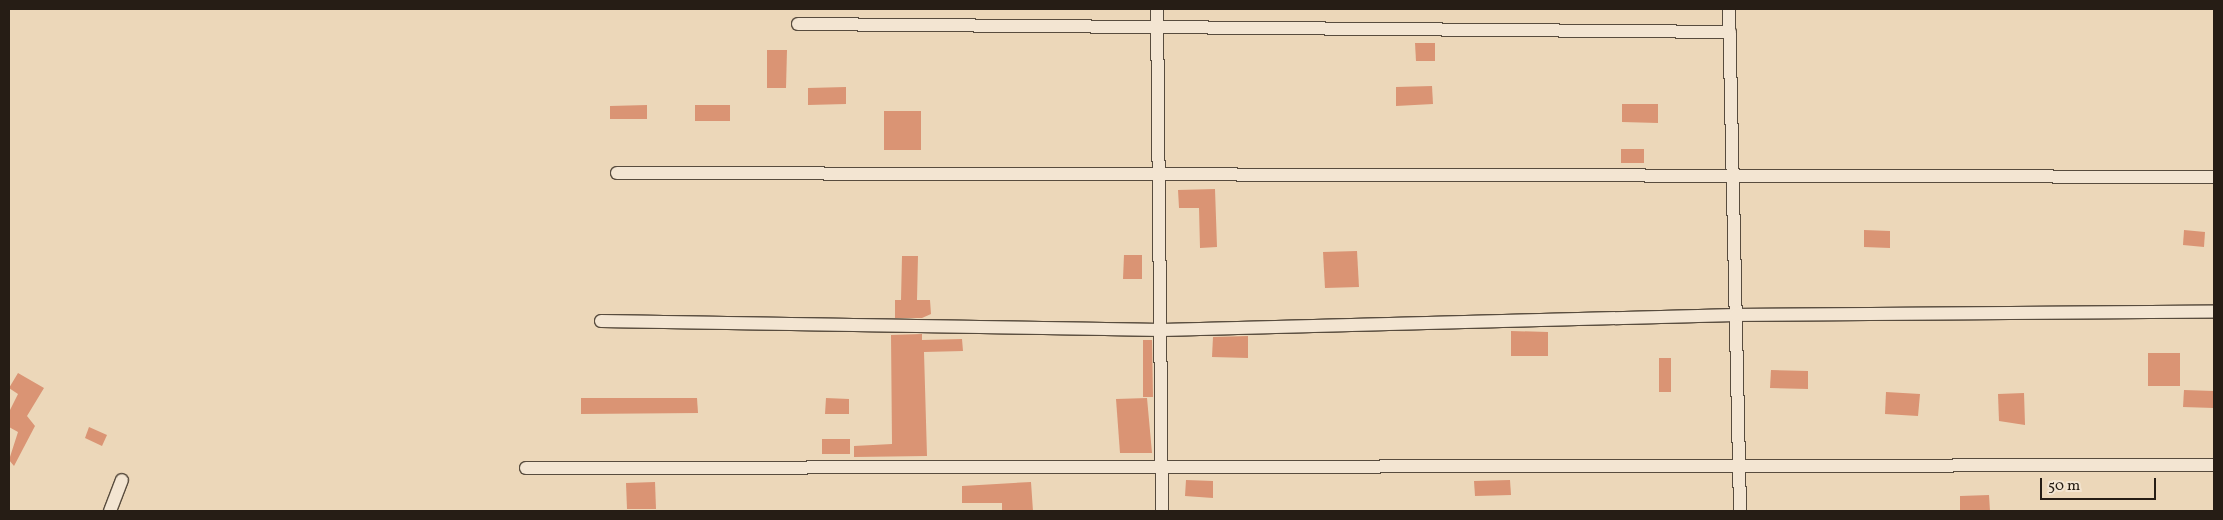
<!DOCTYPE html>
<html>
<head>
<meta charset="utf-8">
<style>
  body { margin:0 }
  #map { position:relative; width:2223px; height:520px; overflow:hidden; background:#ecd7b9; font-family:Vollkorn,serif }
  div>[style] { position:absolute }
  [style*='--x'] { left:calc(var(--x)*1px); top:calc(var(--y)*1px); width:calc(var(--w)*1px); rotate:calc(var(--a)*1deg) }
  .building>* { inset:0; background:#da9474 }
  .roads { filter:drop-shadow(1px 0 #584c3e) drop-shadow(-1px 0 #584c3e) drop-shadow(0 1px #584c3e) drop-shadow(0 -1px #584c3e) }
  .minor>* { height:12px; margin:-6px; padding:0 6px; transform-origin:6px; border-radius:6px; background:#f3e5d2 }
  span { translate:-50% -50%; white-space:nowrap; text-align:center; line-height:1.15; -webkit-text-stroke:5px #f3e5d2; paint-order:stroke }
  .frame { position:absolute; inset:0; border:10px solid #261d15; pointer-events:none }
  .scale { position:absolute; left:2040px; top:478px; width:116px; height:22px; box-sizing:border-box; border:2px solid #261d15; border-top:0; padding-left:6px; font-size:15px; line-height:18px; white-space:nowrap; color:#261d15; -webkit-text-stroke:4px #f3e5d2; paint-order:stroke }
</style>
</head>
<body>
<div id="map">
  <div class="building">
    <div style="clip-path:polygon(1415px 43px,1435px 43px,1435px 61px,1416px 61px)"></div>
    <div style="clip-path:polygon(767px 50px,787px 50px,786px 88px,767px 88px)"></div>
    <div style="clip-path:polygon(1432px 86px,1433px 104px,1396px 106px,1396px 87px)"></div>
    <div style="clip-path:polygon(846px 87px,846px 104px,808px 105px,808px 88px)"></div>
    <div style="clip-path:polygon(1622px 104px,1658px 104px,1658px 123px,1622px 122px)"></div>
    <div style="clip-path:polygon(647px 105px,647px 119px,610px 119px,610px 106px)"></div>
    <div style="clip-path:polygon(695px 105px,730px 105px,730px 121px,695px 121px)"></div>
    <div style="clip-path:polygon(884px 111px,921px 111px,921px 150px,884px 150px)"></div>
    <div style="clip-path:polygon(1621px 149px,1644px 149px,1644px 163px,1621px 163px)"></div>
    <div style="clip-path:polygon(1215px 189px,1217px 247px,1200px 248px,1199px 208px,1179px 208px,1178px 190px)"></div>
    <div style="clip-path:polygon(1864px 230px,1890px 231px,1890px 248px,1864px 247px)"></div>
    <div style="clip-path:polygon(2184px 230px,2205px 232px,2204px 247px,2183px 245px)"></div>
    <div style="clip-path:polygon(1357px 251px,1359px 287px,1325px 288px,1323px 252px)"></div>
    <div style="clip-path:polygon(1124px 255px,1142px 255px,1142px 279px,1123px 279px)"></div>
    <div style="clip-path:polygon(902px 256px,918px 256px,917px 300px,930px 300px,931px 314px,922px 318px,895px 318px,895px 300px,901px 300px)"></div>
    <div style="clip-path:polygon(1511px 331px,1548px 332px,1548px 356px,1511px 356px)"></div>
    <div style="clip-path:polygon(922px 334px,922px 340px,962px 339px,963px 351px,924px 352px,927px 456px,854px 457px,854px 446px,892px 444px,891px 335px)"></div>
    <div style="clip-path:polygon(1248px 336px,1248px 358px,1212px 357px,1213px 337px)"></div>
    <div style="clip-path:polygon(1143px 340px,1152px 340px,1153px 397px,1143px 397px)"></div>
    <div style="clip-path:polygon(2148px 353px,2180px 353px,2180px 386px,2148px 386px)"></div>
    <div style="clip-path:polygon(1659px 358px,1671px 358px,1671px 392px,1659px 392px)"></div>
    <div style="clip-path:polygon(1771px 370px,1808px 371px,1808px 389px,1770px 388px)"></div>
    <div style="clip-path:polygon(18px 373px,44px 388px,27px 416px,35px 426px,14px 466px,9px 460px,18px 432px,9px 427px,9px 412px,18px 394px,9px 388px)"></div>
    <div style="clip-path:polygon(2184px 390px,2214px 391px,2214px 408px,2183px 407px)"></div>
    <div style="clip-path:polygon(1886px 392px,1920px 394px,1918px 416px,1885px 414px)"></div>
    <div style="clip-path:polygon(2024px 393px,2025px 425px,1999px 421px,1998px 394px)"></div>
    <div style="clip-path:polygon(581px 398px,697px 398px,698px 413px,581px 414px)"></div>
    <div style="clip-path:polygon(826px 398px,849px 399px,849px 414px,825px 414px)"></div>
    <div style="clip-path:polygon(1147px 398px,1152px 453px,1120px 453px,1116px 399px)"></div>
    <div style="clip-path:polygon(89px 427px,107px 435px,102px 446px,85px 438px)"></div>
    <div style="clip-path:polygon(822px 439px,850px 439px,850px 454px,822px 454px)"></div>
    <div style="clip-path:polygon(1186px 480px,1213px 481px,1213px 498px,1185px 496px)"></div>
    <div style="clip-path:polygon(1510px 480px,1511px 495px,1475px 496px,1474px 481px)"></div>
    <div style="clip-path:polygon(655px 482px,656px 509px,627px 509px,626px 483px)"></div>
    <div style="clip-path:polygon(1031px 482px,1033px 511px,1002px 511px,1002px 503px,962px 503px,962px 486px)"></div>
    <div style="clip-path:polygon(1989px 495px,1990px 511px,1960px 511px,1960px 496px)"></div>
  </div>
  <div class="roads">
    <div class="minor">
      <div style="--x:1157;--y:9;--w:502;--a:89.43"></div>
      <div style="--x:1729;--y:9;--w:502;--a:88.74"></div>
      <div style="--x:798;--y:24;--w:932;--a:0.49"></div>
      <div style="--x:617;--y:173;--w:1597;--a:0.14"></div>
      <div style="--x:601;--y:321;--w:561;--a:0.92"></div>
      <div style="--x:1162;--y:330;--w:574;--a:-1.5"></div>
      <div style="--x:1736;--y:315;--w:478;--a:-0.4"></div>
      <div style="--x:526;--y:468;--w:1688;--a:-0.1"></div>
      <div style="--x:110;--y:511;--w:33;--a:-69"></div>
    </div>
  </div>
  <div class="frame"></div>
  <div class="scale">50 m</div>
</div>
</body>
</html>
